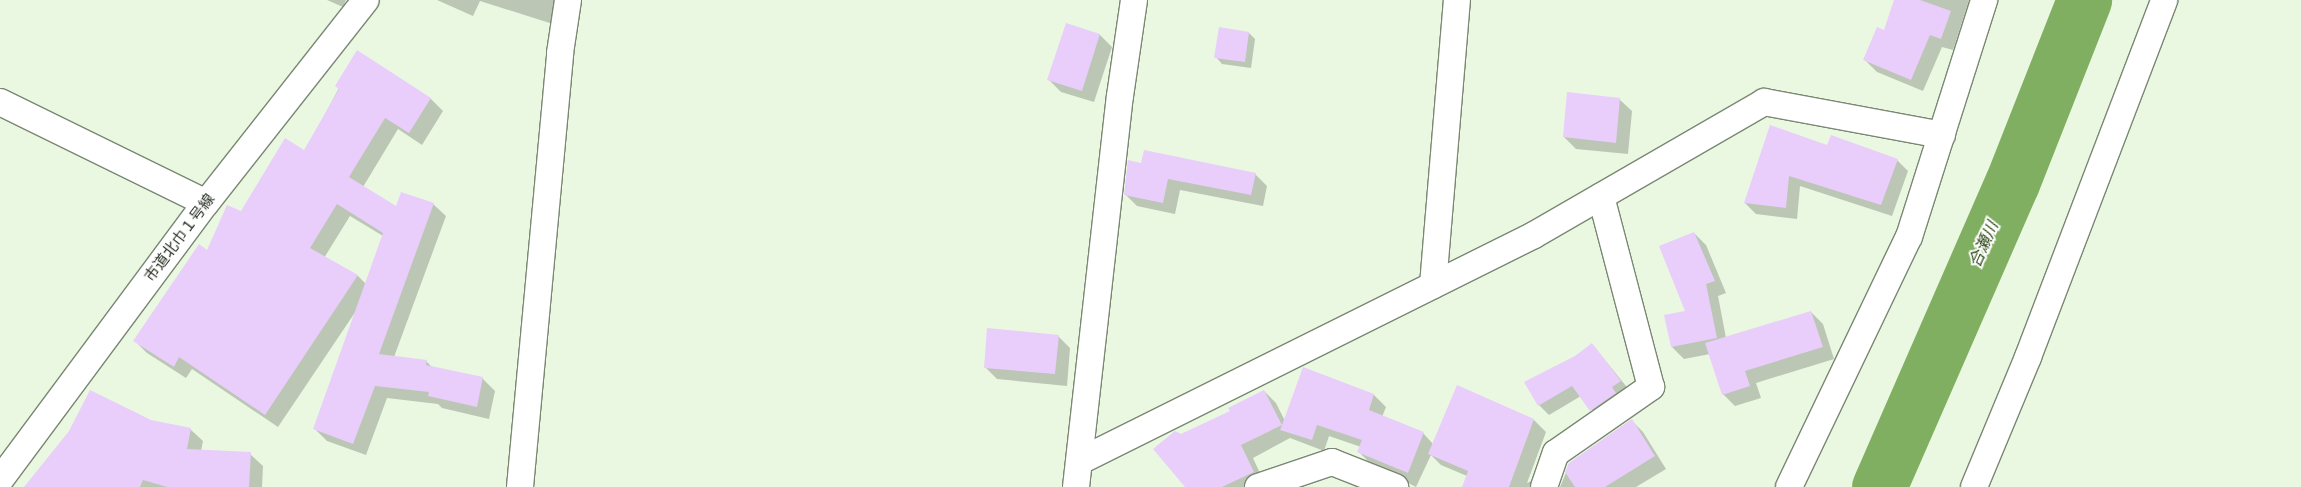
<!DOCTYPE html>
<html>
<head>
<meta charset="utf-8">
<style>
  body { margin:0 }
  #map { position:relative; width:2301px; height:487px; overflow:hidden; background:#eaf8e2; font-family:"Sofia Sans Condensed","Noto Sans JP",sans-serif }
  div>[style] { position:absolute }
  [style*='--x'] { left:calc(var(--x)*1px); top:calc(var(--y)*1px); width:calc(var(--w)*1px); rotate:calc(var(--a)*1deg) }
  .shadow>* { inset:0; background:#0003 }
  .river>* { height:55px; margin:-27.5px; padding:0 27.5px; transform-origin:27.5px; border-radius:27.5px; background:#80af62 }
  .building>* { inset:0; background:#e9cdfb }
  .roads { filter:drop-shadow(1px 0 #7a8773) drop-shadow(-1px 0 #7a8773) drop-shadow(0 1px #7a8773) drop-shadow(0 -1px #7a8773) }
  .street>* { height:26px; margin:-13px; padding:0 13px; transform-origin:13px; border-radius:13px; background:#fff }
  span { translate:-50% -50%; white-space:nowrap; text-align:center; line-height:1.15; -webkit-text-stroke:4px #fff; paint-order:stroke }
  .street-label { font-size:15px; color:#2a3027 }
  .water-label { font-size:16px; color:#284610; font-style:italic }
</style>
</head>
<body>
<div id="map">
  <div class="shadow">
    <div style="clip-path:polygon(327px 0,346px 0,343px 7px)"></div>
    <div style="clip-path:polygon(437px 0,564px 0,556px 25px,480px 1px,473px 16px)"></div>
    <div style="clip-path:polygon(1895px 0,1969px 0,1953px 50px,1942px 47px,1923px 91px,1877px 72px,1865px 60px,1885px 32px)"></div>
    <div style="clip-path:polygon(1067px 24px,1100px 35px,1112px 47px,1094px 102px,1061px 92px,1049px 80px)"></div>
    <div style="clip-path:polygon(1249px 33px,1255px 39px,1251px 68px,1222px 64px,1216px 57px)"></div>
    <div style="clip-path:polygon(evenodd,358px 52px,431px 99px,443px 111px,422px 145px,398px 129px,363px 187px,397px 208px,433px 204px,446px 216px,394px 357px,426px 361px,433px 368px,482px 378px,495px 391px,489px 419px,442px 408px,438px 404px,387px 398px,366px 455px,327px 441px,314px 428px,356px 311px,278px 427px,192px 369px,186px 378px,147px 353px,135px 341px,241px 212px,305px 152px,358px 52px,350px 216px,383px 236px,366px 284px,358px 276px,324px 258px,350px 216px)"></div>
    <div style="clip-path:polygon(1619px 99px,1632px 111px,1628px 154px,1576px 149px,1564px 137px)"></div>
    <div style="clip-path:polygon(1828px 147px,1897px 160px,1908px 171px,1892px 216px,1800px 186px,1797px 219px,1756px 214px,1745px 203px)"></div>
    <div style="clip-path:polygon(1142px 164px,1255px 174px,1267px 186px,1263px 206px,1180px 190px,1175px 214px,1137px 206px,1125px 194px)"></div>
    <div style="clip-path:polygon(1694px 233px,1706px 245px,1726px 293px,1718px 296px,1726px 338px,1811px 312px,1823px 324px,1834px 359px,1756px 383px,1761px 398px,1735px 406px,1723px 394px,1710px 354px,1684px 359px,1672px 347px,1687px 311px)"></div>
    <div style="clip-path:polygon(1058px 336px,1070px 348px,1067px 386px,997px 379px,985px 367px)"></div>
    <div style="clip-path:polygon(1592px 344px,1630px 391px,1601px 420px,1581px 396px,1549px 415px,1539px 405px,1575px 357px)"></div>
    <div style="clip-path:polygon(1304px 368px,1374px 395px,1386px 407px,1382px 417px,1423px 433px,1433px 444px,1534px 420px,1546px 432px,1527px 483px,1531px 481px,1537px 487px,1464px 487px,1467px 476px,1441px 465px,1431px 455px,1416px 487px,1371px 464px,1359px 452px,1361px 447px,1329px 436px,1324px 451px,1290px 438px,1253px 458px,1265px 484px,1259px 487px,1187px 487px,1181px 435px,1232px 411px,1264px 391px,1276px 403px,1285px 421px)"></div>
    <div style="clip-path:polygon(1631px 420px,1643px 432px,1666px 469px,1636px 487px,1560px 487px,1570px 463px)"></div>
    <div style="clip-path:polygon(150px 421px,190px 429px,203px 441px,201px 451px,250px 454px,263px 466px,262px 487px,25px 487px)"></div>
  </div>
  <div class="river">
    <div style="--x:1879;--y:487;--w:332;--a:-66.4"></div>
    <div style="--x:2012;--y:183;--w:197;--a:-68.5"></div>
  </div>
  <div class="building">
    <div style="clip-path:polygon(1894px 0,1920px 0,1951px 11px,1941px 39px,1930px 35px,1911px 80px,1863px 60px,1877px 27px,1884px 30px)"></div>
    <div style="clip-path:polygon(1066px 23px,1100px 34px,1082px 91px,1047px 80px)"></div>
    <div style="clip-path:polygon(1219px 27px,1249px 32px,1245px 62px,1214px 58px)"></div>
    <div style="clip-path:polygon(357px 50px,431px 98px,409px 133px,385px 118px,349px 177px,396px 206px,401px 192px,434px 203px,379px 354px,427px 360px,426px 365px,483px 377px,477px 407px,428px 396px,429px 392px,375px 386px,353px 444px,313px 429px,383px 233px,337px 204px,310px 248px,358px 275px,265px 415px,179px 357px,174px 367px,133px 341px,199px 244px,207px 250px,227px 205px,241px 211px,285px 138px,304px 150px,339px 89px,335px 86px)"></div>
    <div style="clip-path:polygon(1567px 92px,1620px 98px,1616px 143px,1563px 137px)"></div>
    <div style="clip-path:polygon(1770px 125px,1827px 145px,1831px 135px,1898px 159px,1881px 205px,1789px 176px,1786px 208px,1744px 203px)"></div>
    <div style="clip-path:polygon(1144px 150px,1256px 173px,1251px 195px,1168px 179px,1163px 203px,1124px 195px,1128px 160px,1141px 163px)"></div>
    <div style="clip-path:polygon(1694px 232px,1715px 281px,1706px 284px,1717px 338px,1671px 347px,1664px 315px,1685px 311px,1659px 246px)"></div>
    <div style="clip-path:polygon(1811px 311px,1823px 347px,1745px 371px,1750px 386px,1722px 395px,1705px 343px)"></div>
    <div style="clip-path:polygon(987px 328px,1059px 335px,1055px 374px,984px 368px)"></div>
    <div style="clip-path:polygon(1592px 343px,1621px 381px,1612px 387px,1616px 393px,1590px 411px,1572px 386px,1538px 406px,1524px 382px,1575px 356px)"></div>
    <div style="clip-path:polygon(1303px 367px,1374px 394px,1369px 410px,1424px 432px,1408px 473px,1357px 452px,1362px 440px,1317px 425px,1312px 440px,1280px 430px,1282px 425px,1241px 445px,1254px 472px,1222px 487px,1185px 487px,1153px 449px,1175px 431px,1181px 434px,1230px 411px,1228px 408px,1264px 390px,1282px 425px)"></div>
    <div style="clip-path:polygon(1457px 385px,1534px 419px,1509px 487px,1462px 487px,1468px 471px,1428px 454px)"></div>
    <div style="clip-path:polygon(90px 390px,151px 420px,191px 428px,187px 449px,251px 452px,249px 487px,167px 487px,143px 480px,140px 487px,24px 487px,69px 431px)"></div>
    <div style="clip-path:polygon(1632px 419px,1655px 456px,1605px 487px,1575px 487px,1565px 472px,1569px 463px)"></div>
  </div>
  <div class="roads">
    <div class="street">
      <div style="--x:0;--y:102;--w:229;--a:26.1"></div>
      <div style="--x:1433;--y:285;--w:286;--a:-85.2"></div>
      <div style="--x:1080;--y:461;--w:507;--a:-26.46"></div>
      <div style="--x:1534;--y:235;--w:266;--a:-30"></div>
      <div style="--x:1764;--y:102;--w:181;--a:10.5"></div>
      <div style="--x:0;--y:480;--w:345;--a:-53.4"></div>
      <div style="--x:206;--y:203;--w:258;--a:-51.8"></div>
      <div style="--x:520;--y:487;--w:436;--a:-84.7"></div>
      <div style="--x:560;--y:53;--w:54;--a:-81.4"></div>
      <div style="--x:1076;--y:487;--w:393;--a:-83.6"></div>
      <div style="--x:1120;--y:96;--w:97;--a:-81.7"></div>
      <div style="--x:1258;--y:487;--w:78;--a:-18.7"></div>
      <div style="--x:1332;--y:462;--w:68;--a:21.6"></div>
      <div style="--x:1544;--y:487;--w:36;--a:-71"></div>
      <div style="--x:1556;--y:453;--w:116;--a:-34.8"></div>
      <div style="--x:1651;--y:387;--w:197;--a:-104.7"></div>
      <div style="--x:1789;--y:487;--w:277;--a:-64.4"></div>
      <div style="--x:1909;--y:237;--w:249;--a:-72.4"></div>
      <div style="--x:1974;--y:487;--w:141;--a:-67.4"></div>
      <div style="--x:2028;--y:357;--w:382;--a:-69.1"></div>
    </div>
  </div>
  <div class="street-label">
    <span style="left:180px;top:238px;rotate:-53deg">市道北巾１号線</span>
  </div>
  <div class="water-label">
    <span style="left:1985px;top:245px;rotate:-66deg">合瀬川</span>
  </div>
</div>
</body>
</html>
